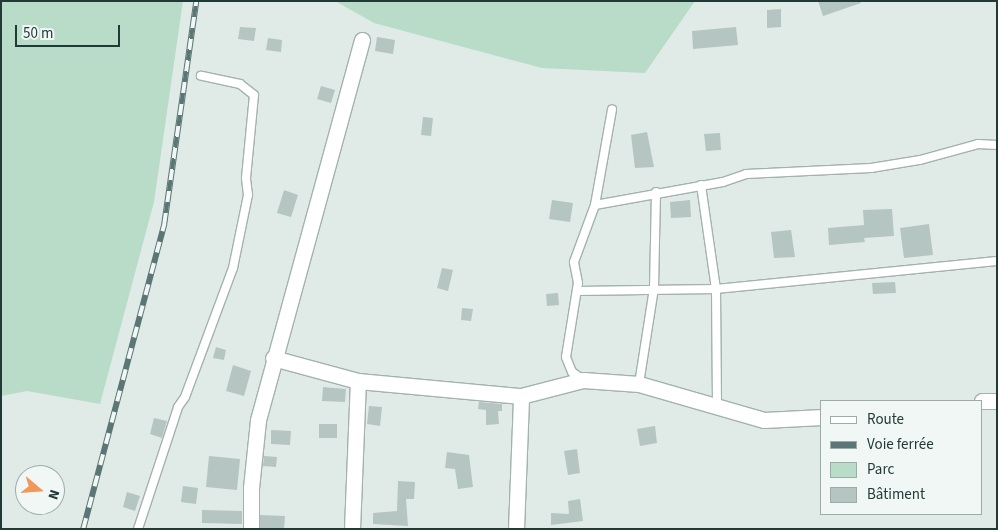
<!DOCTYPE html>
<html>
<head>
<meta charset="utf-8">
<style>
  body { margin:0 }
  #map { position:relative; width:998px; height:530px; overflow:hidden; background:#e0ebe8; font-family:"Source Sans 3",sans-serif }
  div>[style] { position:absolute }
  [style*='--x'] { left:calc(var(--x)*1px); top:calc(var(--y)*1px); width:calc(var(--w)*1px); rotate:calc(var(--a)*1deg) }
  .green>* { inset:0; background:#b8dcc8 }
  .building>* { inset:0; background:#b5c5c1 }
  .roads { filter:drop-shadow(1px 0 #a3b2b0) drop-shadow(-1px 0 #a3b2b0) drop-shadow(0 1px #a3b2b0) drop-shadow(0 -1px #a3b2b0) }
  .lane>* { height:8px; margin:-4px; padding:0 4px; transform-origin:4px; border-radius:4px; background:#fff }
  .street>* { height:15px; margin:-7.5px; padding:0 7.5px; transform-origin:7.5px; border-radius:7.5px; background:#fff }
  .rail>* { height:5.5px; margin-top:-2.75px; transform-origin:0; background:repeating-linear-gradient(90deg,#f0f7f5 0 11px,#5b7674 0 22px); box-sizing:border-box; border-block:1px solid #5b7674 }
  span { translate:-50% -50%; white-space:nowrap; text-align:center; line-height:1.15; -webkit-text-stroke:4.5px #f0f7f5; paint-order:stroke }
  .frame { position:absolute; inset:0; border:2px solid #213a38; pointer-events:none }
  .legend { position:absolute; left:820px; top:400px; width:162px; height:115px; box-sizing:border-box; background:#f0f7f5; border:1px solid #9daba9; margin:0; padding:6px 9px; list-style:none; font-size:15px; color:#213a38 }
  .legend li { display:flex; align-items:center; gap:10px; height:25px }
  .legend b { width:25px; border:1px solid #9daba9 }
  .north { position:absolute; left:15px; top:465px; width:50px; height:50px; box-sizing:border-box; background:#f0f7f5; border:1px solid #9daba9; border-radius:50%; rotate:108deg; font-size:14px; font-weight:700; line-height:20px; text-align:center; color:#213a38 }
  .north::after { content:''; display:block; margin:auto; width:18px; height:22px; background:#f09858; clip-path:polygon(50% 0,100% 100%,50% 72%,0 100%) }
  .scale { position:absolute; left:15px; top:25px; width:105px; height:22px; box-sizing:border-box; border:2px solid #213a38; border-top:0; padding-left:6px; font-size:15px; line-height:18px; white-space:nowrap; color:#213a38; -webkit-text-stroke:4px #f0f7f5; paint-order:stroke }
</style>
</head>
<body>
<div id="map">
  <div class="green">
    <div style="clip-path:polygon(1px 1px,183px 1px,154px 202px,100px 404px,27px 391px,1px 396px)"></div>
    <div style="clip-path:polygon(335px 1px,695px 1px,645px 73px,542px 68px,374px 23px)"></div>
  </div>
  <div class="building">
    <div style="clip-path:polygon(818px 1px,860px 1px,861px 3px,823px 16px)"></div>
    <div style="clip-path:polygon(781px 9px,781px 27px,767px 28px,767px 10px)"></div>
    <div style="clip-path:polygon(240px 27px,256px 28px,254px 41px,238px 39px)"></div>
    <div style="clip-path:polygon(736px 27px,738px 45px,693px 49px,692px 31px)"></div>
    <div style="clip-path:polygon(377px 37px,395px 40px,393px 54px,375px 51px)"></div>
    <div style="clip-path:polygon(268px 38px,282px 40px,281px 52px,266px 50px)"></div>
    <div style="clip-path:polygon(321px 86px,335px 90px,331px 103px,317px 99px)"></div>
    <div style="clip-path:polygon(423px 117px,433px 118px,431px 136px,421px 135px)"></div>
    <div style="clip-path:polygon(647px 132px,654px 167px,635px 168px,631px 135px)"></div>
    <div style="clip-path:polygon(720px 133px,721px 150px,706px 151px,704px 134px)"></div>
    <div style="clip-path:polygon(284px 190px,298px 195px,291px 217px,277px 213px)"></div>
    <div style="clip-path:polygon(552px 200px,573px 203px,570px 222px,549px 219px)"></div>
    <div style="clip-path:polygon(690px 200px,691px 217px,671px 218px,670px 202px)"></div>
    <div style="clip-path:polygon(892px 209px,894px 236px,864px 238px,865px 242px,829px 245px,828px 228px,864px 225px,863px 210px)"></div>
    <div style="clip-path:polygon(929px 224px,933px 255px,904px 258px,900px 228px)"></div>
    <div style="clip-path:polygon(791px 230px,795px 257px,774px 258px,771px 232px)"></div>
    <div style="clip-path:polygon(442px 268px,453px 270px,448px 291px,437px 288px)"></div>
    <div style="clip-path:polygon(895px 282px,896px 293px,873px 294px,872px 283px)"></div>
    <div style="clip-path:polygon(558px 293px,559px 305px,547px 306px,546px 294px)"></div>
    <div style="clip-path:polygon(462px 308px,473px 309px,471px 321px,461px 320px)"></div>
    <div style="clip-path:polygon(216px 347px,226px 350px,224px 360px,213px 358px)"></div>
    <div style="clip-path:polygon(233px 365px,251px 371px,244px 396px,226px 391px)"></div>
    <div style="clip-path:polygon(323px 387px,346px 389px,345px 402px,322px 401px)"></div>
    <div style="clip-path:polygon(479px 402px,502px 404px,502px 411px,498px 411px,499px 424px,486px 425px,486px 410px,478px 409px)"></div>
    <div style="clip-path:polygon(369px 406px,382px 407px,380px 426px,367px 424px)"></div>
    <div style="clip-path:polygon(154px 418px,167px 421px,162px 438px,150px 434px)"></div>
    <div style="clip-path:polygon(319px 424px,337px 424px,337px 438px,319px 438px)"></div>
    <div style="clip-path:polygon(655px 426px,657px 443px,640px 446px,637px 429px)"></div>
    <div style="clip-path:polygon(271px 430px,291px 431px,290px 445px,271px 444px)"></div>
    <div style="clip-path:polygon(577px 449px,580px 473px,568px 475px,564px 451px)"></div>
    <div style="clip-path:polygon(447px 452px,469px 455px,473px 487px,458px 489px,455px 469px,445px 468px)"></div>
    <div style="clip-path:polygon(209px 456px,240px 459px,237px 490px,206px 487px)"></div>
    <div style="clip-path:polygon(264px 456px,277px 457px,276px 467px,263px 466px)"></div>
    <div style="clip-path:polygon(398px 481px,415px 482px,414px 499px,406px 499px,408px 526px,373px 524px,373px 513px,397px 511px)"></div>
    <div style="clip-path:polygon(183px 486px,198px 488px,196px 504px,181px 502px)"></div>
    <div style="clip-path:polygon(127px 492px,140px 496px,135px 511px,123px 507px)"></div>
    <div style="clip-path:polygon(580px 499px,583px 521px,551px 525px,551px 513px,569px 514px,568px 501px)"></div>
    <div style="clip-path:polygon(202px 510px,242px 511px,242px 524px,202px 523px)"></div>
    <div style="clip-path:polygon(260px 515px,285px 516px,284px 529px,260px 529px)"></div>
  </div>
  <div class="roads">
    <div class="lane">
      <div style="--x:701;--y:185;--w:105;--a:81.8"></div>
      <div style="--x:716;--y:289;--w:117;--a:89.5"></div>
      <div style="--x:595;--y:205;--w:130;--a:-10.2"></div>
      <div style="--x:723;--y:182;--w:24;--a:-19"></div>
      <div style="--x:746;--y:174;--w:125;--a:-2.7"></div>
      <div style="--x:871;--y:168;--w:50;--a:-9.3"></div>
      <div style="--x:920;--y:160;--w:60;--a:-15.4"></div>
      <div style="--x:978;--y:144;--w:19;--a:3"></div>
      <div style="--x:577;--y:291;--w:139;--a:-0.8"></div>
      <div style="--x:716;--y:289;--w:282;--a:-5.7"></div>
      <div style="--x:582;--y:379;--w:12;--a:-145"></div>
      <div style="--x:572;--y:372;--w:16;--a:-112"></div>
      <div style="--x:566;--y:357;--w:75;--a:-80.8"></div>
      <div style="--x:578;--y:283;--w:21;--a:-101"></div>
      <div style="--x:574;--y:262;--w:61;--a:-69.8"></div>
      <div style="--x:595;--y:205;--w:97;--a:-79.9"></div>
      <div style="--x:639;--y:384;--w:97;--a:-81.1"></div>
      <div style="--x:654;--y:288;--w:96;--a:-88.8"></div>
      <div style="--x:138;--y:529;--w:128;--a:-71.8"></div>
      <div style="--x:178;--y:407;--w:12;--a:-55"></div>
      <div style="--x:185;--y:397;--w:138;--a:-69.6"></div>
      <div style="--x:233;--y:268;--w:75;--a:-78.4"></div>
      <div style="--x:248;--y:195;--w:17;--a:-97"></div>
      <div style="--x:246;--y:178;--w:83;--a:-84.5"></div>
      <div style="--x:254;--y:95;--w:18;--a:-142"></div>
      <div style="--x:240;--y:84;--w:40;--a:-168"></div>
    </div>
    <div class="street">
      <div style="--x:273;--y:358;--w:88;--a:15.1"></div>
      <div style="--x:358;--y:381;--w:164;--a:5.3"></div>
      <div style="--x:521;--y:396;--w:64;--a:-14.5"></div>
      <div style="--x:583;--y:380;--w:56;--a:4.1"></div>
      <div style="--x:639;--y:384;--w:130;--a:16.1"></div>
      <div style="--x:764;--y:420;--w:58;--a:-3"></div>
      <div style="--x:982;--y:401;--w:15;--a:0"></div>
      <div style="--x:251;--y:529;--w:41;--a:-90"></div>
      <div style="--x:251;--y:488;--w:68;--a:-84.1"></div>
      <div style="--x:258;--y:420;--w:394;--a:-74.7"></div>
      <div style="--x:352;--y:529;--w:148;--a:-87.7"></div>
      <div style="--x:516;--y:529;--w:133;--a:-87.8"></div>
    </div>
  </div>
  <div class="rail">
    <div style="--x:83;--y:529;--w:316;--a:-75.1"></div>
    <div style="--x:164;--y:224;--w:225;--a:-81.8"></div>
  </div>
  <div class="frame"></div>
  <ul class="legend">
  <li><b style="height:6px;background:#fff"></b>Route</li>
  <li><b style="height:6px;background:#5b7674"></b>Voie ferrée</li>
  <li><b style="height:14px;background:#b8dcc8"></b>Parc</li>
  <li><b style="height:14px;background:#b5c5c1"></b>Bâtiment</li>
  </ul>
  <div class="north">N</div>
  <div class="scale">50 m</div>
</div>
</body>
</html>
